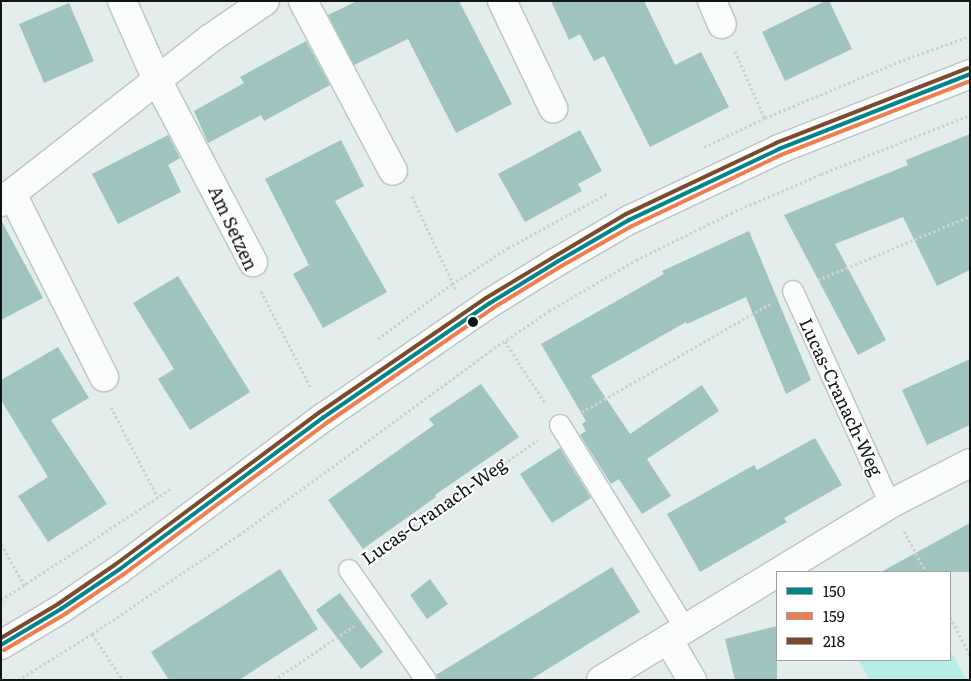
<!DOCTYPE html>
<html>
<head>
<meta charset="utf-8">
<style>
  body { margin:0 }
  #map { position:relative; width:971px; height:681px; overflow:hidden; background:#e3edeb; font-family:Literata,serif }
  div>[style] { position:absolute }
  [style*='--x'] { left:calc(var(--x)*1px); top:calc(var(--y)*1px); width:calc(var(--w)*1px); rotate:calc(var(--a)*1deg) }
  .green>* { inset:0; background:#b6ede6 }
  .building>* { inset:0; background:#9fc3bf }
  .path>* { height:3px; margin-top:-1.5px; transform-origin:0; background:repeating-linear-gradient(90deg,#cfd1d1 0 2.5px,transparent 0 5px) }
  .roads { filter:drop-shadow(1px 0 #bdc4c3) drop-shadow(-1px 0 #bdc4c3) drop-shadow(0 1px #bdc4c3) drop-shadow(0 -1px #bdc4c3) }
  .service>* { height:20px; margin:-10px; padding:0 10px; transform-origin:10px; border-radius:10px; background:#fbfcfc }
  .minor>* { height:28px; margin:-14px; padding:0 14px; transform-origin:14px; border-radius:14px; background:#fbfcfc }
  .bus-1>* { height:4px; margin:-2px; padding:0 2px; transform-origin:2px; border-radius:2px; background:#00868a }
  .bus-2>* { height:4px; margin:-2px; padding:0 2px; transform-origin:2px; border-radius:2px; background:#f07d4e }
  .bus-3>* { height:4px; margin:-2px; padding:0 2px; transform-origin:2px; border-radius:2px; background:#7a4b2a }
  .dots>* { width:14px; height:14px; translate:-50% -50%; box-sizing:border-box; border:2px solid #fff; border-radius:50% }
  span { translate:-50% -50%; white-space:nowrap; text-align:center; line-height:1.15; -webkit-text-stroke:4px #fff; paint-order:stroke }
  .street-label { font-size:18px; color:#0f1615 }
  .frame { position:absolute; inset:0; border:2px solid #0f1615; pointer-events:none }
  .legend { position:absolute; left:776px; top:571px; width:175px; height:90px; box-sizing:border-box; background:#fff; border:1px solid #9fa2a1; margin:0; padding:6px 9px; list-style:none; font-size:15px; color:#0f1615 }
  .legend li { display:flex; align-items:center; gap:10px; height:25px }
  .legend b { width:25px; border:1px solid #9fa2a1 }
</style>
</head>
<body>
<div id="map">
  <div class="green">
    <div style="clip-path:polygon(950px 650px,967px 680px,870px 680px,858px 660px,950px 660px)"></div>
  </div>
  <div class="building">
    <div style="clip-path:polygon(357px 1px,459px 1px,512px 104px,456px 133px,408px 39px,354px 65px,328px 15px)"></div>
    <div style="clip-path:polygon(551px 1px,644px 1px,675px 65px,701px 52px,729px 107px,650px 147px,604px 56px,594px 61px,580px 34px,569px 40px)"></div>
    <div style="clip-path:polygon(825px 1px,829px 1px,852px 49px,785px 81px,762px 32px)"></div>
    <div style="clip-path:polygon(69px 3px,94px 61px,44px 83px,19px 24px)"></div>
    <div style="clip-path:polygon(306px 41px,330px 85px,264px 121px,261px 115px,208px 143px,194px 111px,244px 83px,240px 77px)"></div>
    <div style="clip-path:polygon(580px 130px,602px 171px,578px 184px,582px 191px,525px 222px,498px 174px)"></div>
    <div style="clip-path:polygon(970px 134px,970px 270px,937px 286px,903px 217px,835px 244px,886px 340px,858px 355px,784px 215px,908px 165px,906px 160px)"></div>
    <div style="clip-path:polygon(168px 135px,180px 158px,168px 165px,181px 192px,118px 224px,92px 174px)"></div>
    <div style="clip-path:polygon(341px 140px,364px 186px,335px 201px,387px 292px,323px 328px,293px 274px,309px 265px,265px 179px)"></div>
    <div style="clip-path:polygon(1px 220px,43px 298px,1px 320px)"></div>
    <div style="clip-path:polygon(749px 231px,811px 380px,786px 394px,746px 297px,687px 324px,686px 322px,591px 376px,630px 434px,702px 385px,719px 411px,647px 459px,671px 496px,642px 514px,619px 479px,611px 484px,580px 435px,586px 431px,582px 424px,586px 421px,541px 344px,664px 274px,662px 271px)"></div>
    <div style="clip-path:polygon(178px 276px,250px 392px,190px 430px,158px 379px,174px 369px,133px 303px)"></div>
    <div style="clip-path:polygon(58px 347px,89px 398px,51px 420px,107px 504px,48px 542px,18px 496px,48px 477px,1px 400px,1px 380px)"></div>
    <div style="clip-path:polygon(970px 359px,970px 425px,927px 445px,902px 390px)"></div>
    <div style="clip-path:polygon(481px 384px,519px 437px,435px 495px,436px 497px,363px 549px,328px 500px,434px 425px,429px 419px)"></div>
    <div style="clip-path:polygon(815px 438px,842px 485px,784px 518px,787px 522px,700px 572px,667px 514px,754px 465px,757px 470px)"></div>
    <div style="clip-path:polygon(560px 448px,591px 498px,552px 523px,520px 474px)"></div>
    <div style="clip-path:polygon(970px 523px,970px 572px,881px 572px)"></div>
    <div style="clip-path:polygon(612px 567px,640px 612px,530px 680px,438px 680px,436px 675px)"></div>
    <div style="clip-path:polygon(280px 569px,318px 629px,239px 680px,169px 680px,151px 652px)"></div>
    <div style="clip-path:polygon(430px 579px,448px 604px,427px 619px,410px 595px)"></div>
    <div style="clip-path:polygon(340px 593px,383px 652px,361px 669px,316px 610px)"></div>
    <div style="clip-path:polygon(777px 626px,777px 680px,735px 680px,725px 639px)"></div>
  </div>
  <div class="path">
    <div style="--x:735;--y:51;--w:74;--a:66.2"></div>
    <div style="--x:704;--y:147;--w:68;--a:-25.4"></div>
    <div style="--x:765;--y:118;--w:150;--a:-22.8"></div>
    <div style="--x:903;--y:60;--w:71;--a:-19.7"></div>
    <div style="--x:412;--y:196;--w:104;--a:64.9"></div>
    <div style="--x:818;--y:280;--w:165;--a:-22.8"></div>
    <div style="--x:261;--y:291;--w:109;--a:62.7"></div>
    <div style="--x:378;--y:339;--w:92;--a:-36.6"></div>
    <div style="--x:452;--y:284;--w:67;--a:-32.7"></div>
    <div style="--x:508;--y:248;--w:114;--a:-28.8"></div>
    <div style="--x:505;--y:341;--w:74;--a:57.2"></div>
    <div style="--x:111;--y:407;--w:102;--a:62.7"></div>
    <div style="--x:582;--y:412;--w:217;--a:-29.9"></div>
    <div style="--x:904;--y:531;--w:47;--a:61.8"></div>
    <div style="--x:1;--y:544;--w:48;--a:60.3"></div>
    <div style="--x:372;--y:554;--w:201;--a:-34.5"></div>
    <div style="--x:1;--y:600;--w:204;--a:-33.2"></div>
    <div style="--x:950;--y:617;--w:43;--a:62.2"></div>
    <div style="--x:92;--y:634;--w:55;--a:56"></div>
    <div style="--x:18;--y:680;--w:87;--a:-31.9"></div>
    <div style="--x:92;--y:634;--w:177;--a:-34"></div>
    <div style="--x:239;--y:535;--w:311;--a:-36.2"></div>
    <div style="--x:490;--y:351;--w:71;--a:-34.1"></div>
    <div style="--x:549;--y:311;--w:101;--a:-30.4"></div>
    <div style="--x:636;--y:260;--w:106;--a:-26.3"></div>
    <div style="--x:731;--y:213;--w:98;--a:-23.4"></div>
    <div style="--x:821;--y:174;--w:160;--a:-21.6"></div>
    <div style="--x:274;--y:680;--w:97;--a:-34"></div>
  </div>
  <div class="roads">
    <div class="service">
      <div style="--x:793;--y:291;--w:234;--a:65.5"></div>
      <div style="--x:560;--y:425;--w:238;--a:58.4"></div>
      <div style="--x:349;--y:570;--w:134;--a:55"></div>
    </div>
    <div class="minor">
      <div style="--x:122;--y:1;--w:86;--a:66.1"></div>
      <div style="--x:157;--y:80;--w:206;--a:62.2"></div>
      <div style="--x:303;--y:1;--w:192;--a:62.1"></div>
      <div style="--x:502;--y:1;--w:119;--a:64.5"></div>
      <div style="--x:712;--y:1;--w:25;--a:67"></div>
      <div style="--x:12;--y:194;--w:205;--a:63.3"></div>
      <div style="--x:1;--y:202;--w:266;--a:-38"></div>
      <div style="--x:211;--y:38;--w:65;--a:-34.4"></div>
      <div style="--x:668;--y:639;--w:48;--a:59.7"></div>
      <div style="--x:1;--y:645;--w:70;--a:-31"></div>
      <div style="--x:61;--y:609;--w:71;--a:-34.1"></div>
      <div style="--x:120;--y:569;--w:254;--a:-36.7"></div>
      <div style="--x:324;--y:417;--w:201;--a:-34.5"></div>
      <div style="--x:490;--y:303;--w:76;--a:-31.6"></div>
      <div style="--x:555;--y:263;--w:86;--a:-30.2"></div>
      <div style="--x:629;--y:220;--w:166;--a:-25.3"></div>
      <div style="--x:779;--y:149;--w:205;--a:-21.4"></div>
      <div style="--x:601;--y:680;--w:338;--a:-31.3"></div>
      <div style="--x:890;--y:504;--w:90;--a:-27.1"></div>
    </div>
  </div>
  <div class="bus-1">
    <div style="--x:1;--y:645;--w:70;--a:-31"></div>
    <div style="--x:61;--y:609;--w:71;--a:-34.1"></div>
    <div style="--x:120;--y:569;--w:254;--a:-36.7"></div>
    <div style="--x:324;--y:417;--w:201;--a:-34.5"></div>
    <div style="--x:490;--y:303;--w:76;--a:-31.6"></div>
    <div style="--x:555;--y:263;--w:86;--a:-30.2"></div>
    <div style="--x:629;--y:220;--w:166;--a:-25.3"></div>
    <div style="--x:779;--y:149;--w:205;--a:-21.4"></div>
  </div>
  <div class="bus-2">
    <div style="--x:4;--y:650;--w:71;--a:-30.5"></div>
    <div style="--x:65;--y:614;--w:71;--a:-34.1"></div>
    <div style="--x:124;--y:574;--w:254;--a:-36.7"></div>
    <div style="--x:328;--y:422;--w:201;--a:-34.6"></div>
    <div style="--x:493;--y:308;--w:76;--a:-31.6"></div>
    <div style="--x:558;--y:268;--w:85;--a:-29.6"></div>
    <div style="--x:632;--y:226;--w:165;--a:-25.5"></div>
    <div style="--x:781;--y:155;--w:203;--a:-21.4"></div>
  </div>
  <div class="bus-3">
    <div style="--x:1;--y:638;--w:66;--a:-30.8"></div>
    <div style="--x:58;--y:604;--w:70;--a:-34.6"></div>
    <div style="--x:116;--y:564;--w:254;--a:-36.7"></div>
    <div style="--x:320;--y:412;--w:201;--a:-34.5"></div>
    <div style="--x:486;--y:298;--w:77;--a:-31.2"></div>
    <div style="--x:552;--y:258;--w:86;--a:-30.7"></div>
    <div style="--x:626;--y:214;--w:166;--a:-25.3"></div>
    <div style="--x:776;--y:143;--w:206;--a:-21.3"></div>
  </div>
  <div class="dots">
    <div style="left:473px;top:322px;background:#0f1615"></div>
  </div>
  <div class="street-label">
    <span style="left:233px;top:228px;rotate:65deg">Am Setzen</span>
    <span style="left:841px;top:397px;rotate:65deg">Lucas-Cranach-Weg</span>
    <span style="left:434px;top:511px;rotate:-35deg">Lucas-Cranach-Weg</span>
  </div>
  <div class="frame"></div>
  <ul class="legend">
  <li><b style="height:6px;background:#00868a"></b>150</li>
  <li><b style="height:6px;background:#f07d4e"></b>159</li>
  <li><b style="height:6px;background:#7a4b2a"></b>218</li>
  </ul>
</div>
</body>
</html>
